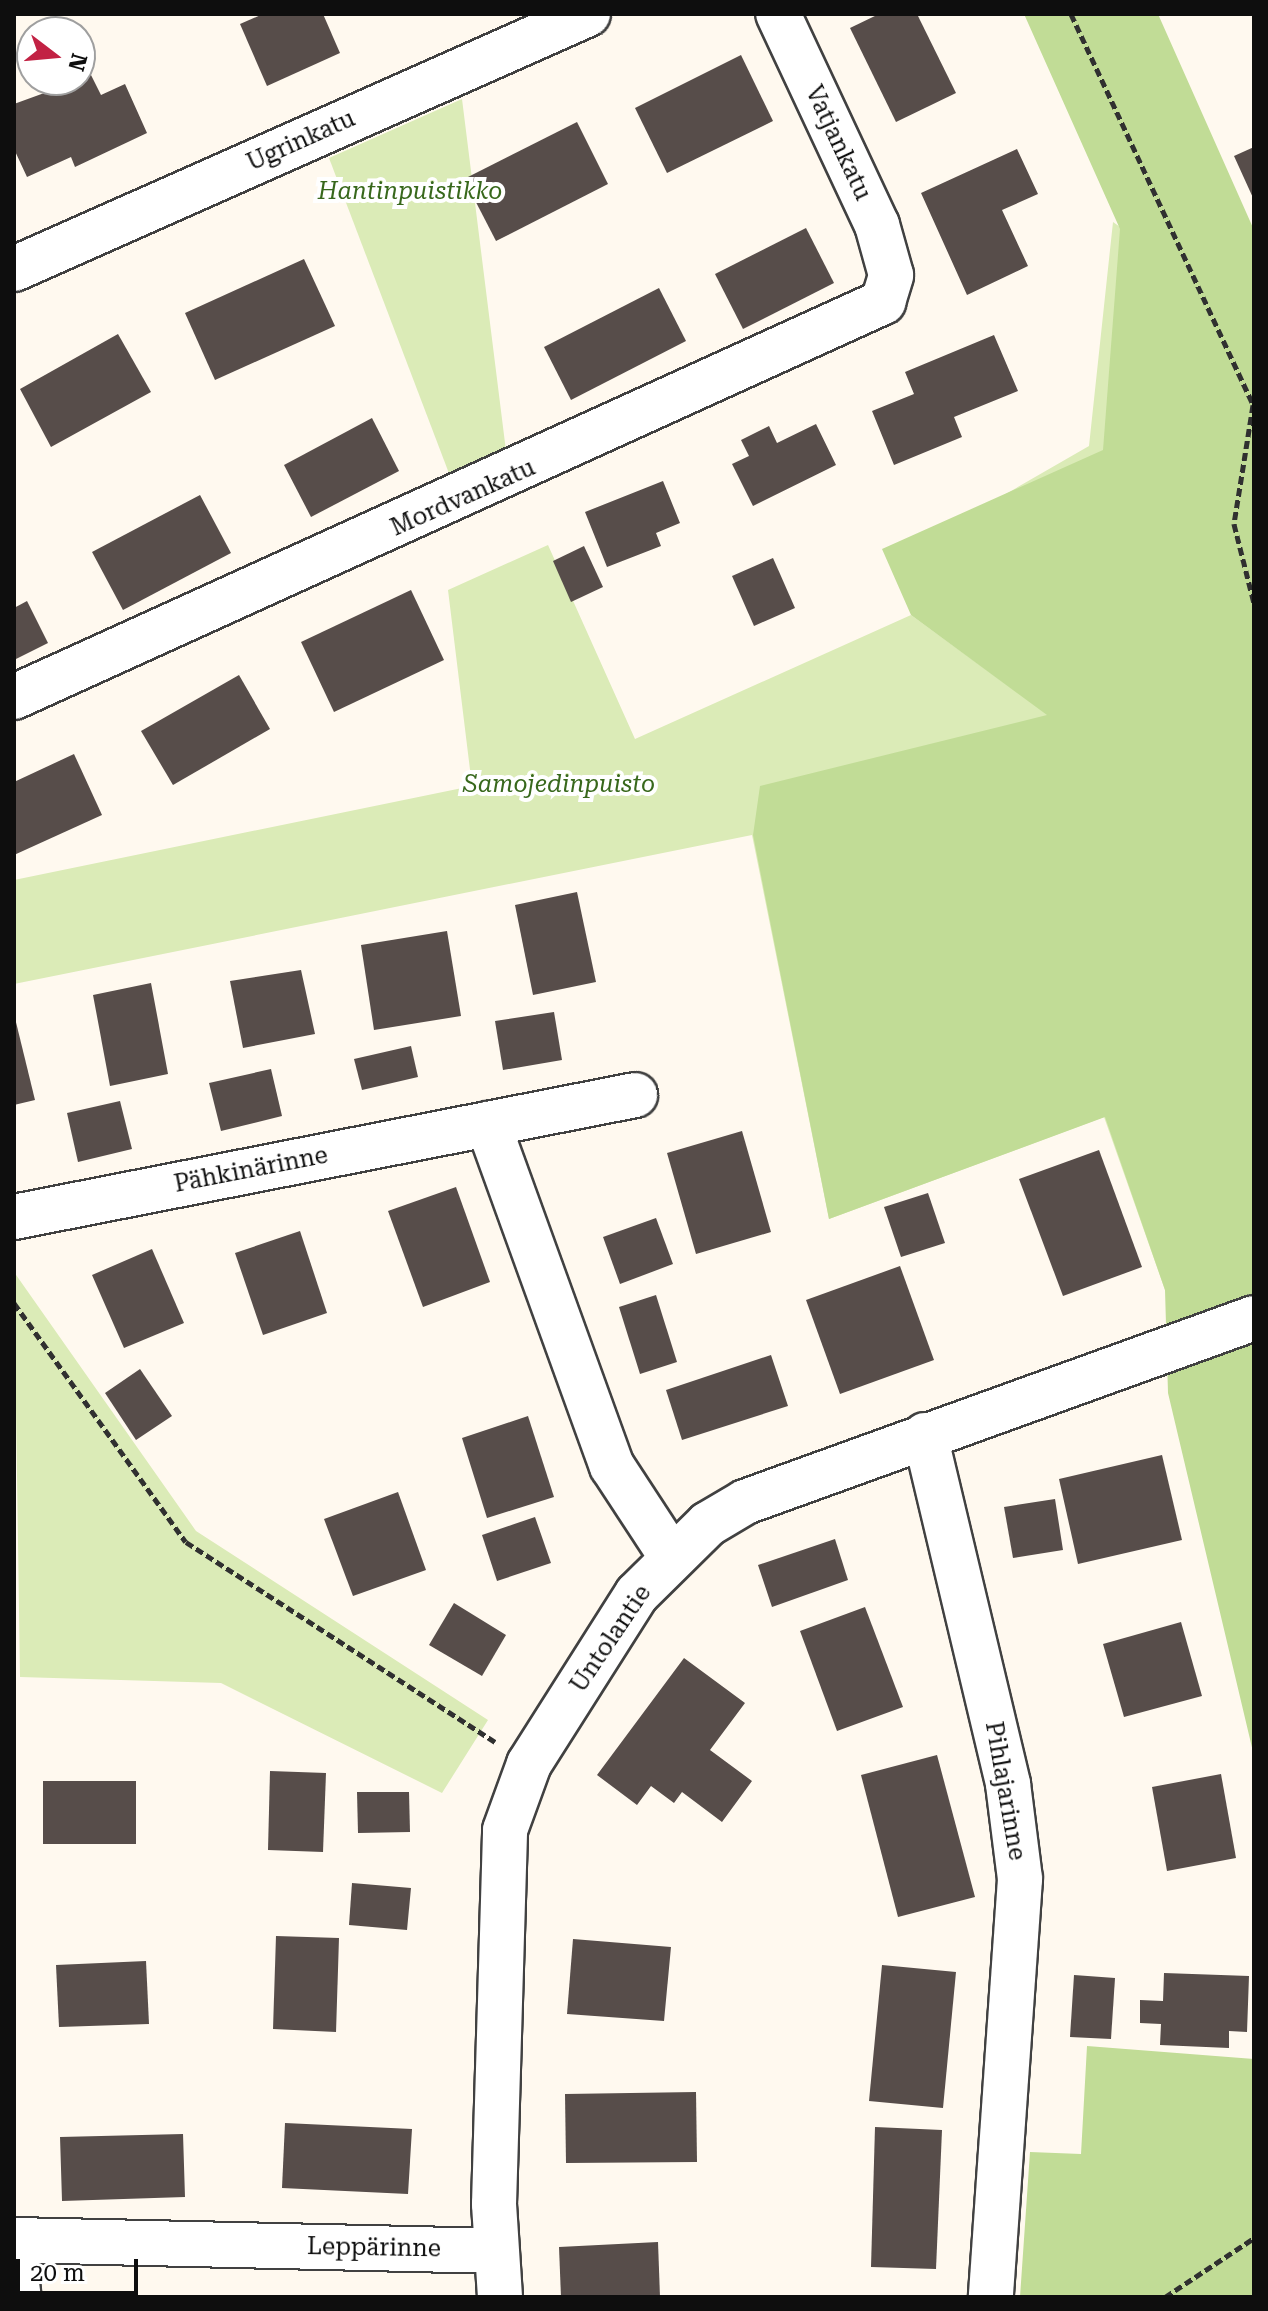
<!DOCTYPE html>
<html>
<head>
<meta charset="utf-8">
<style>
  body { margin:0 }
  #map { position:relative; width:1268px; height:2311px; overflow:hidden; background:#fff9ef; font-family:"Roboto Serif",serif }
  div>[style] { position:absolute }
  [style*='--x'] { left:calc(var(--x)*1px); top:calc(var(--y)*1px); width:calc(var(--w)*1px); rotate:calc(var(--a)*1deg) }
  .green>* { inset:0; background:#dbebb7 }
  .forest>* { inset:0; background:#c1dc96 }
  .building>* { inset:0; background:#574d4a }
  .path>* { height:5px; margin-top:-2.5px; transform-origin:0; background:repeating-linear-gradient(90deg,#303030 0 8px,transparent 0 12px) }
  .roads { filter:drop-shadow(2px 0 #414141) drop-shadow(-2px 0 #414141) drop-shadow(0 2px #414141) drop-shadow(0 -2px #414141) }
  .minor>* { height:44px; margin:-22px; padding:0 22px; transform-origin:22px; border-radius:22px; background:#fff }
  span { translate:-50% -50%; white-space:nowrap; text-align:center; line-height:1.15; -webkit-text-stroke:8px #fff; paint-order:stroke }
  .street-label { font-size:24px; color:#0e0e0e }
  .park-label { font-size:24px; color:#38681c; font-style:italic }
  .frame { position:absolute; inset:0; border:16px solid #0e0e0e; pointer-events:none }
  .north { position:absolute; left:16px; top:16px; width:80px; height:80px; box-sizing:border-box; background:#fff; border:2px solid #9f9f9f; border-radius:50%; rotate:106deg; font-size:22px; font-weight:700; line-height:32px; text-align:center; color:#0e0e0e }
  .north::after { content:''; display:block; margin:auto; width:28px; height:36px; background:#c22244; clip-path:polygon(50% 0,100% 100%,50% 72%,0 100%) }
  .scale { position:absolute; left:16px; top:2259px; width:122px; height:36px; box-sizing:border-box; border:4px solid #0e0e0e; border-top:0; padding-left:10px; font-size:24px; line-height:28px; white-space:nowrap; color:#0e0e0e; -webkit-text-stroke:6px #fff; paint-order:stroke }
</style>
</head>
<body>
<div id="map">
  <div class="green">
    <div style="clip-path:polygon(462px 99px,506px 451px,450px 476px,329px 158px)"></div>
    <div style="clip-path:polygon(1113px 222px,1254px 321px,1165px 1290px,1104px 1117px,829px 1219px,752px 835px,14px 984px,14px 880px,472px 786px,448px 590px,548px 545px,635px 739px,911px 615px,1047px 714px,964px 518px,1089px 446px)"></div>
    <div style="clip-path:polygon(14px 1272px,196px 1531px,488px 1720px,442px 1793px,221px 1683px,20px 1677px)"></div>
  </div>
  <div class="forest">
    <div style="clip-path:polygon(1024px 14px,1158px 14px,1254px 230px,1254px 1756px,1168px 1393px,1165px 1290px,1105px 1117px,829px 1219px,753px 835px,760px 786px,1047px 715px,911px 615px,882px 549px,1103px 450px,1120px 229px)"></div>
    <div style="clip-path:polygon(1087px 2046px,1254px 2059px,1254px 2297px,1020px 2297px,1030px 2152px,1081px 2154px)"></div>
  </div>
  <div class="building">
    <div style="clip-path:polygon(263px 14px,323px 14px,340px 53px,267px 86px,240px 24px)"></div>
    <div style="clip-path:polygon(879px 14px,917px 14px,956px 93px,896px 122px,850px 28px)"></div>
    <div style="clip-path:polygon(741px 55px,773px 121px,667px 173px,635px 108px)"></div>
    <div style="clip-path:polygon(88px 69px,101px 95px,125px 84px,147px 133px,75px 167px,71px 157px,27px 177px,14px 149px,14px 104px,80px 80px)"></div>
    <div style="clip-path:polygon(577px 122px,608px 184px,496px 241px,464px 179px)"></div>
    <div style="clip-path:polygon(1254px 147px,1254px 200px,1234px 156px)"></div>
    <div style="clip-path:polygon(1017px 149px,1038px 194px,1002px 210px,1028px 266px,967px 295px,921px 193px)"></div>
    <div style="clip-path:polygon(806px 228px,834px 283px,743px 329px,715px 274px)"></div>
    <div style="clip-path:polygon(304px 259px,335px 326px,215px 380px,185px 313px)"></div>
    <div style="clip-path:polygon(659px 288px,686px 341px,571px 400px,544px 347px)"></div>
    <div style="clip-path:polygon(118px 334px,151px 392px,51px 447px,20px 389px)"></div>
    <div style="clip-path:polygon(994px 335px,1018px 391px,954px 417px,962px 437px,894px 465px,872px 411px,914px 394px,905px 372px)"></div>
    <div style="clip-path:polygon(372px 418px,399px 471px,311px 517px,284px 465px)"></div>
    <div style="clip-path:polygon(816px 424px,836px 465px,753px 506px,732px 464px,749px 456px,741px 440px,769px 426px,777px 443px)"></div>
    <div style="clip-path:polygon(663px 481px,680px 523px,656px 533px,661px 546px,607px 567px,585px 512px)"></div>
    <div style="clip-path:polygon(200px 495px,231px 553px,123px 610px,92px 552px)"></div>
    <div style="clip-path:polygon(584px 546px,603px 587px,571px 602px,553px 561px)"></div>
    <div style="clip-path:polygon(773px 558px,795px 608px,754px 626px,732px 576px)"></div>
    <div style="clip-path:polygon(411px 590px,444px 660px,334px 712px,301px 642px)"></div>
    <div style="clip-path:polygon(27px 601px,48px 643px,14px 660px,14px 608px)"></div>
    <div style="clip-path:polygon(239px 675px,270px 729px,173px 785px,141px 731px)"></div>
    <div style="clip-path:polygon(74px 754px,102px 815px,14px 855px,14px 782px)"></div>
    <div style="clip-path:polygon(577px 892px,596px 982px,533px 995px,515px 905px)"></div>
    <div style="clip-path:polygon(447px 931px,461px 1016px,374px 1030px,361px 945px)"></div>
    <div style="clip-path:polygon(301px 970px,315px 1034px,243px 1048px,230px 981px)"></div>
    <div style="clip-path:polygon(151px 983px,168px 1074px,110px 1086px,93px 995px)"></div>
    <div style="clip-path:polygon(554px 1012px,562px 1060px,503px 1070px,495px 1021px)"></div>
    <div style="clip-path:polygon(14px 1014px,35px 1100px,14px 1105px)"></div>
    <div style="clip-path:polygon(411px 1046px,418px 1077px,362px 1090px,354px 1059px)"></div>
    <div style="clip-path:polygon(271px 1069px,282px 1116px,221px 1131px,209px 1083px)"></div>
    <div style="clip-path:polygon(120px 1101px,132px 1149px,78px 1162px,67px 1113px)"></div>
    <div style="clip-path:polygon(742px 1131px,771px 1232px,696px 1254px,667px 1153px)"></div>
    <div style="clip-path:polygon(1099px 1150px,1142px 1267px,1063px 1296px,1019px 1179px)"></div>
    <div style="clip-path:polygon(456px 1187px,490px 1282px,423px 1307px,388px 1211px)"></div>
    <div style="clip-path:polygon(928px 1193px,945px 1243px,901px 1257px,884px 1207px)"></div>
    <div style="clip-path:polygon(656px 1218px,673px 1264px,620px 1284px,603px 1237px)"></div>
    <div style="clip-path:polygon(300px 1231px,327px 1313px,263px 1335px,235px 1253px)"></div>
    <div style="clip-path:polygon(152px 1249px,184px 1323px,124px 1348px,92px 1275px)"></div>
    <div style="clip-path:polygon(900px 1266px,934px 1360px,840px 1394px,806px 1300px)"></div>
    <div style="clip-path:polygon(656px 1295px,677px 1362px,640px 1374px,619px 1307px)"></div>
    <div style="clip-path:polygon(771px 1355px,788px 1406px,682px 1440px,666px 1390px)"></div>
    <div style="clip-path:polygon(140px 1369px,172px 1416px,136px 1440px,105px 1393px)"></div>
    <div style="clip-path:polygon(528px 1416px,554px 1497px,487px 1518px,462px 1438px)"></div>
    <div style="clip-path:polygon(1162px 1455px,1182px 1540px,1078px 1564px,1059px 1479px)"></div>
    <div style="clip-path:polygon(398px 1492px,426px 1570px,353px 1596px,324px 1519px)"></div>
    <div style="clip-path:polygon(1055px 1499px,1063px 1550px,1013px 1558px,1004px 1507px)"></div>
    <div style="clip-path:polygon(535px 1517px,551px 1563px,497px 1581px,482px 1535px)"></div>
    <div style="clip-path:polygon(835px 1539px,848px 1580px,772px 1607px,758px 1565px)"></div>
    <div style="clip-path:polygon(454px 1603px,506px 1635px,482px 1676px,429px 1645px)"></div>
    <div style="clip-path:polygon(865px 1607px,903px 1707px,837px 1731px,800px 1631px)"></div>
    <div style="clip-path:polygon(1181px 1622px,1202px 1696px,1124px 1717px,1103px 1644px)"></div>
    <div style="clip-path:polygon(684px 1658px,745px 1703px,710px 1750px,752px 1781px,722px 1822px,682px 1792px,674px 1803px,651px 1786px,637px 1805px,597px 1775px)"></div>
    <div style="clip-path:polygon(937px 1755px,975px 1897px,898px 1917px,861px 1775px)"></div>
    <div style="clip-path:polygon(270px 1771px,326px 1773px,323px 1852px,268px 1850px)"></div>
    <div style="clip-path:polygon(1221px 1774px,1236px 1858px,1167px 1871px,1152px 1787px)"></div>
    <div style="clip-path:polygon(43px 1781px,136px 1781px,136px 1844px,43px 1844px)"></div>
    <div style="clip-path:polygon(357px 1792px,409px 1792px,410px 1832px,358px 1833px)"></div>
    <div style="clip-path:polygon(352px 1883px,411px 1888px,407px 1930px,349px 1925px)"></div>
    <div style="clip-path:polygon(276px 1936px,339px 1938px,336px 2032px,273px 2029px)"></div>
    <div style="clip-path:polygon(573px 1939px,671px 1947px,664px 2021px,567px 2014px)"></div>
    <div style="clip-path:polygon(146px 1961px,149px 2024px,59px 2027px,56px 1965px)"></div>
    <div style="clip-path:polygon(882px 1965px,956px 1972px,943px 2108px,869px 2101px)"></div>
    <div style="clip-path:polygon(1164px 1973px,1249px 1976px,1247px 2032px,1229px 2031px,1229px 2048px,1160px 2045px,1161px 2024px,1140px 2023px,1140px 2000px,1163px 2001px)"></div>
    <div style="clip-path:polygon(1074px 1975px,1115px 1978px,1111px 2039px,1070px 2037px)"></div>
    <div style="clip-path:polygon(696px 2092px,697px 2162px,566px 2163px,565px 2094px)"></div>
    <div style="clip-path:polygon(285px 2123px,412px 2129px,408px 2194px,282px 2188px)"></div>
    <div style="clip-path:polygon(875px 2127px,942px 2130px,936px 2269px,871px 2267px)"></div>
    <div style="clip-path:polygon(183px 2134px,185px 2197px,62px 2201px,60px 2137px)"></div>
    <div style="clip-path:polygon(658px 2242px,660px 2297px,561px 2297px,559px 2247px)"></div>
  </div>
  <div class="path">
    <div style="--x:1071;--y:14;--w:431;--a:65"></div>
    <div style="--x:1253;--y:405;--w:121;--a:99.1"></div>
    <div style="--x:1234;--y:524;--w:81;--a:75.8"></div>
    <div style="--x:14;--y:1303;--w:294;--a:54.3"></div>
    <div style="--x:186;--y:1542;--w:368;--a:32.9"></div>
    <div style="--x:1165;--y:2297;--w:107;--a:-33.5"></div>
  </div>
  <div class="roads">
    <div class="minor">
      <div style="--x:14;--y:269;--w:628;--a:-23.95"></div>
      <div style="--x:14;--y:697;--w:955;--a:-24.44"></div>
      <div style="--x:883;--y:302;--w:28;--a:-73"></div>
      <div style="--x:891;--y:275;--w:52;--a:-105.6"></div>
      <div style="--x:877;--y:225;--w:233;--a:-115.1"></div>
      <div style="--x:488;--y:1124;--w:364;--a:70.1"></div>
      <div style="--x:612;--y:1466;--w:108;--a:56.8"></div>
      <div style="--x:14;--y:1217;--w:633;--a:-11.11"></div>
      <div style="--x:925;--y:1435;--w:359;--a:76.6"></div>
      <div style="--x:1008;--y:1784;--w:96;--a:82.8"></div>
      <div style="--x:1020;--y:1879;--w:419;--a:94"></div>
      <div style="--x:14;--y:2240;--w:481;--a:1.3"></div>
      <div style="--x:14;--y:2259;--w:38;--a:83"></div>
      <div style="--x:500;--y:2297;--w:93;--a:-93.7"></div>
      <div style="--x:494;--y:2204;--w:374;--a:-88.3"></div>
      <div style="--x:505;--y:1830;--w:70;--a:-70"></div>
      <div style="--x:529;--y:1764;--w:201;--a:-57.6"></div>
      <div style="--x:637;--y:1594;--w:100;--a:-44.6"></div>
      <div style="--x:708;--y:1524;--w:43;--a:-30.7"></div>
      <div style="--x:745;--y:1502;--w:541;--a:-19.87"></div>
    </div>
  </div>
  <div class="street-label">
    <span style="left:301px;top:141px;rotate:-24deg">Ugrinkatu</span>
    <span style="left:838px;top:143px;rotate:65deg">Vatjankatu</span>
    <span style="left:463px;top:498px;rotate:-24deg">Mordvankatu</span>
    <span style="left:251px;top:1170px;rotate:-11deg">Pähkinärinne</span>
    <span style="left:611px;top:1639px;rotate:-56deg">Untolantie</span>
    <span style="left:1005px;top:1791px;rotate:80deg">Pihlajarinne</span>
    <span style="left:374px;top:2248px;rotate:1deg">Leppärinne</span>
  </div>
  <div class="park-label">
    <span style="left:410px;top:192px">Hantinpuistikko</span>
    <span style="left:559px;top:785px">Samojedinpuisto</span>
  </div>
  <div class="frame"></div>
  <div class="north">N</div>
  <div class="scale">20 m</div>
</div>
</body>
</html>
